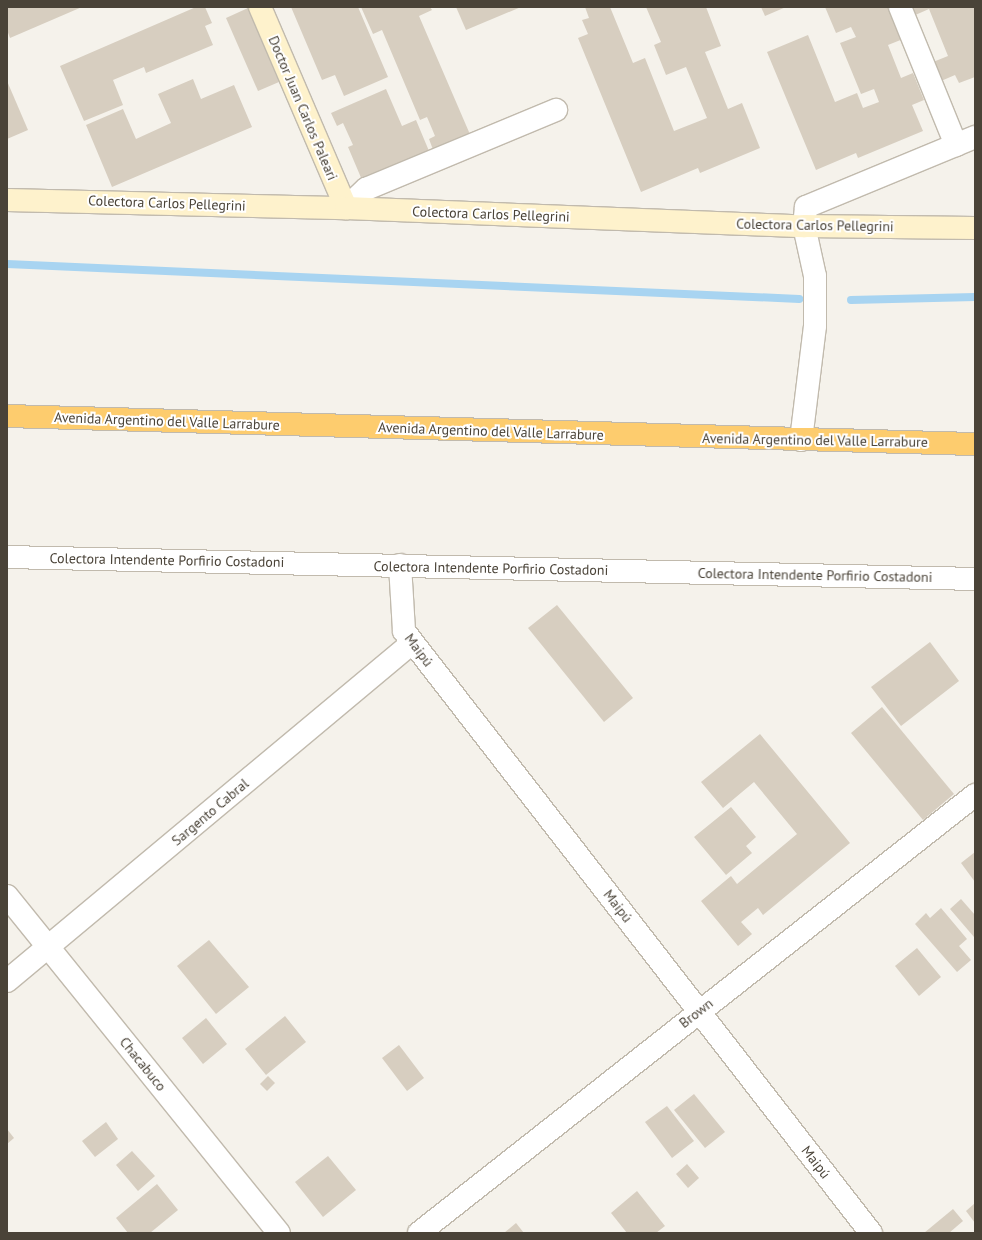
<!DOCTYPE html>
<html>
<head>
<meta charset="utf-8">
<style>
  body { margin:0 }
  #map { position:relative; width:982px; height:1240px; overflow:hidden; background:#f5f2eb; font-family:"PT Sans",sans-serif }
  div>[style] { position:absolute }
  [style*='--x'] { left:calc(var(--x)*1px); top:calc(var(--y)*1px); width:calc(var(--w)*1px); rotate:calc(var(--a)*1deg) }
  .stream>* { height:8px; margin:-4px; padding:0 4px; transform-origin:4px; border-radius:4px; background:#a8d4f1 }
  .building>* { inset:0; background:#d7cec0 }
  .roads { filter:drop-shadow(1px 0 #c1baad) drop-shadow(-1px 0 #c1baad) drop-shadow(0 1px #c1baad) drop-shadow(0 -1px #c1baad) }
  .street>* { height:22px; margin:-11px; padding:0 11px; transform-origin:11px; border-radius:11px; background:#fff }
  .secondary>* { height:22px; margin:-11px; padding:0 11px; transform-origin:11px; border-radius:11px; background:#fef2cc }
  .highway>* { height:22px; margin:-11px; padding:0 11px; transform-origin:11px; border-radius:11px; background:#fdcc6e }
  span { translate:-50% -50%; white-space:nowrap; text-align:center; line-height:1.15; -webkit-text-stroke:4px #fff; paint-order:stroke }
  .street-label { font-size:14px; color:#4a4338 }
  .frame { position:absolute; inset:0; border:8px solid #4a4338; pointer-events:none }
</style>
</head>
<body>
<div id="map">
  <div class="stream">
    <div style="--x:7;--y:264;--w:793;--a:2.53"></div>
    <div style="--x:851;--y:300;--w:124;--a:-1.4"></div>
  </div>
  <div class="building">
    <div style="clip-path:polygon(7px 7px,82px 7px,10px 38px,7px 30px)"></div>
    <div style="clip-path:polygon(196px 7px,205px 7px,212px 23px,205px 26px,213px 45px,146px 73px,144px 67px,113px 80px,123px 105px,84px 121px,60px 66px)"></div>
    <div style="clip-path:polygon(291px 7px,358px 7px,388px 77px,344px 96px,335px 75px,322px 80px)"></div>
    <div style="clip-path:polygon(361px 7px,430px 7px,432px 10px,419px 16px,472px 139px,435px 155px,429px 139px,435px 136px,427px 117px,420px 120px,382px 30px,373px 34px)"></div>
    <div style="clip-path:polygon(456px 7px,521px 7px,466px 30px)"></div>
    <div style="clip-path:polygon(585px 7px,610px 7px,633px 63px,645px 58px,674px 131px,707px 118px,686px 67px,666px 75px,654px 45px,661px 42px,646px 7px,706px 7px,721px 46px,705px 52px,728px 109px,742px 103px,760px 148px,700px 173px,698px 168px,641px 192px,578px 38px,588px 34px,582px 20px,589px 18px)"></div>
    <div style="clip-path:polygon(761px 7px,786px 7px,765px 16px)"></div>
    <div style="clip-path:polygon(825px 7px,889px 7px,903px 39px,888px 45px,901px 78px,913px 73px,924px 100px,912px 105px,923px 131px,858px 158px,856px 153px,816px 170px,767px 52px,808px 35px,835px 102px,857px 93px,863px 108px,879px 102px,874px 89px,861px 94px,840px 43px,856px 37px,851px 27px,836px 33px)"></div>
    <div style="clip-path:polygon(909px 7px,975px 7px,975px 77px,959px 83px,955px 75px,941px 81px,933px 62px,948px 56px,929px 9px,913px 16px)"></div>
    <div style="clip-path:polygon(248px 8px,279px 82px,258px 91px,226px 18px)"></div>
    <div style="clip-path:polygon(193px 79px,201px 99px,234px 85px,252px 127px,112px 187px,86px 125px,123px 109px,136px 139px,171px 123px,158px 94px)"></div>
    <div style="clip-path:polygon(7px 81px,28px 130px,7px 139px)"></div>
    <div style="clip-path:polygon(386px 89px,402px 126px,416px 120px,429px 151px,362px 180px,348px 147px,353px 145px,343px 123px,337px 126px,331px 113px)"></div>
    <div style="clip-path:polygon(557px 605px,633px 698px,604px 722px,528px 628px)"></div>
    <div style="clip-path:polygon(930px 642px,959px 681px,901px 726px,871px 687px)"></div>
    <div style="clip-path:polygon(882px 707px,954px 794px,923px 820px,851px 733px)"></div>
    <div style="clip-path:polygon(760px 734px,850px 843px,763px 915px,758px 908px,741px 922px,752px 934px,738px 946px,701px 901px,731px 876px,737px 884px,797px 834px,754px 782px,723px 808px,701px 782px)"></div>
    <div style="clip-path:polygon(731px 807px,756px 837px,746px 846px,752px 853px,726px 875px,694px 837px)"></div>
    <div style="clip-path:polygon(975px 852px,975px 882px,961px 863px)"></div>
    <div style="clip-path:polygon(961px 899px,975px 915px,974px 937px,950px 909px)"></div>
    <div style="clip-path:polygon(941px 908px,967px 939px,959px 946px,971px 960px,957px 972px,915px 924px,926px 913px,930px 918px)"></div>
    <div style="clip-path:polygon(209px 940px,249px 987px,216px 1014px,177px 966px)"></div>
    <div style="clip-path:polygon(917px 948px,941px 977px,919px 996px,895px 966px)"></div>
    <div style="clip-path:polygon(285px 1016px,306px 1042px,266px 1075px,245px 1049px)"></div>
    <div style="clip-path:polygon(206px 1018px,227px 1044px,203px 1064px,182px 1038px)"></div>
    <div style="clip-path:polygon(399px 1045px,424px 1078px,407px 1091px,382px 1058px)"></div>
    <div style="clip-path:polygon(268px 1076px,275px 1083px,267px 1091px,260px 1084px)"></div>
    <div style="clip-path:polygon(694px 1094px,725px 1132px,705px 1148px,674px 1110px)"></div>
    <div style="clip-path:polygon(667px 1106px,694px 1141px,672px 1158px,645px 1122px)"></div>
    <div style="clip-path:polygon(106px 1122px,118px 1139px,95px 1157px,82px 1141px)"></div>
    <div style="clip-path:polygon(7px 1129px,14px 1138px,7px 1144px)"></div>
    <div style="clip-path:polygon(132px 1151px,155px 1176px,138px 1191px,116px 1165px)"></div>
    <div style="clip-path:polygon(328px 1156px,356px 1190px,323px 1217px,295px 1182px)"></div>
    <div style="clip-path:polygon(687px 1164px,699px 1178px,688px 1188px,676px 1174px)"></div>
    <div style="clip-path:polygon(157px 1184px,178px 1210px,150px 1233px,128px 1233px,116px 1218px)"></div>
    <div style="clip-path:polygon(637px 1191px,665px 1226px,656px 1233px,627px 1233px,611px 1213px)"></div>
    <div style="clip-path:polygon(975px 1203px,975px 1223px,966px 1211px)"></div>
    <div style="clip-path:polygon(953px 1209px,963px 1221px,949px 1233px,924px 1233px)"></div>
    <div style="clip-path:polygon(516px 1223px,524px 1233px,504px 1233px)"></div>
  </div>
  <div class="roads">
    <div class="street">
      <div style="--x:900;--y:7;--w:149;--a:67.9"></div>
      <div style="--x:346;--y:208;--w:28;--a:-44"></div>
      <div style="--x:366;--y:189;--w:206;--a:-22.6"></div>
      <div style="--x:801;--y:440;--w:115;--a:-83"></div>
      <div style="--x:815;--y:326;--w:50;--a:-90"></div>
      <div style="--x:815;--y:276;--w:51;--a:-102.4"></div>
      <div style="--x:804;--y:226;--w:19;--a:-84"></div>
      <div style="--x:806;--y:207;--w:183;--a:-22.5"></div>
      <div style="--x:7;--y:557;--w:968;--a:1.3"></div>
      <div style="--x:400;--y:565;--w:66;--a:86.5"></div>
      <div style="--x:404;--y:631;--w:762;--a:52.2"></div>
      <div style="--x:7;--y:896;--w:433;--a:51.1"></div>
      <div style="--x:7;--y:981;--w:528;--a:-39.85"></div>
      <div style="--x:419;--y:1233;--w:708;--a:-38.23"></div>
    </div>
    <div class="secondary">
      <div style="--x:260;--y:7;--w:219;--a:66.8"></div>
      <div style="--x:7;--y:200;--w:339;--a:1.4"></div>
      <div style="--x:346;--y:208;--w:458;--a:2.3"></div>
      <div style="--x:804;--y:226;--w:171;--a:0.7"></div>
    </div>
    <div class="highway">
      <div style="--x:7;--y:416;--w:968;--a:1.66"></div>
    </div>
  </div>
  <div class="street-label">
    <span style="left:303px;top:108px;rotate:67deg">Doctor Juan Carlos Paleari</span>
    <span style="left:167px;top:203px;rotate:2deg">Colectora Carlos Pellegrini</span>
    <span style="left:491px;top:214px;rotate:2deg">Colectora Carlos Pellegrini</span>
    <span style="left:815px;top:225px;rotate:1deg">Colectora Carlos Pellegrini</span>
    <span style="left:167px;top:421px;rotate:2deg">Avenida Argentino del Valle Larrabure</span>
    <span style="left:491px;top:431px;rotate:2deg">Avenida Argentino del Valle Larrabure</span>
    <span style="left:815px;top:440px;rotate:1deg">Avenida Argentino del Valle Larrabure</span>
    <span style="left:167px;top:560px;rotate:1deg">Colectora Intendente Porfirio Costadoni</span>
    <span style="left:491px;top:568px;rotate:1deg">Colectora Intendente Porfirio Costadoni</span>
    <span style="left:815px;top:575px;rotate:1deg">Colectora Intendente Porfirio Costadoni</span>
    <span style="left:419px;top:650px;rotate:53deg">Maipú</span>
    <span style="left:210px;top:812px;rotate:-40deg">Sargento Cabral</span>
    <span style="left:618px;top:906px;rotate:52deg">Maipú</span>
    <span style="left:696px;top:1013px;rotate:-38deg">Brown</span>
    <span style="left:143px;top:1064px;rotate:51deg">Chacabuco</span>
    <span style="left:816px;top:1162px;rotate:52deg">Maipú</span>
  </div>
  <div class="frame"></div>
</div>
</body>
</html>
